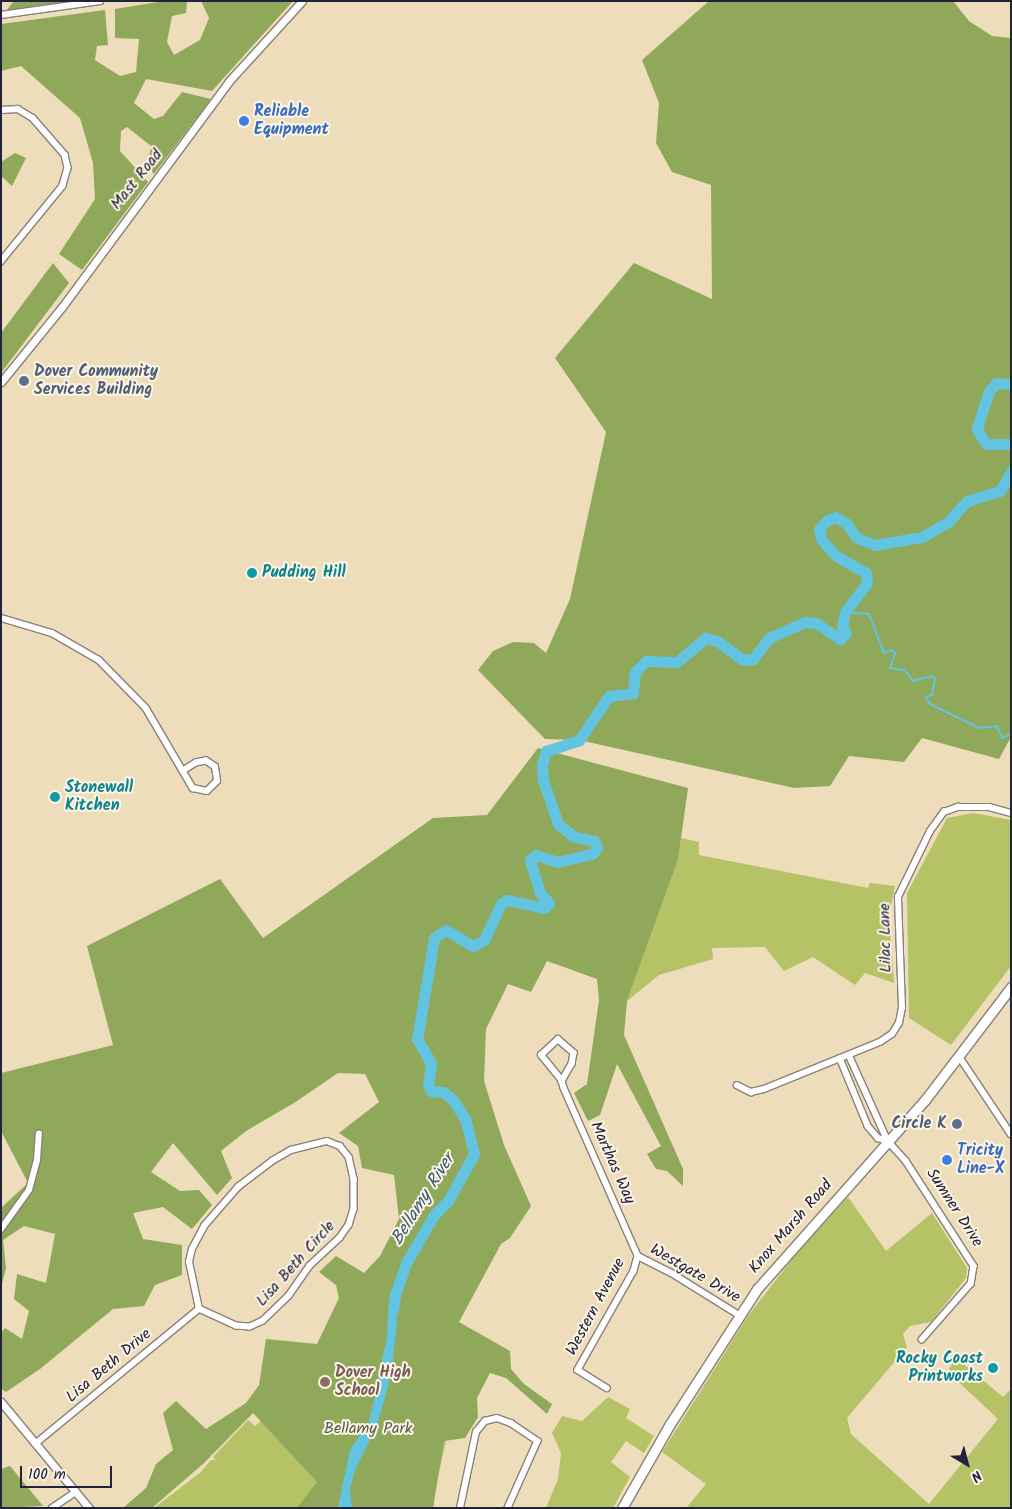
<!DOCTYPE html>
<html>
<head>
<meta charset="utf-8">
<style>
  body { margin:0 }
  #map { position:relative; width:1012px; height:1509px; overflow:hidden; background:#edddba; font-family:Kalam,sans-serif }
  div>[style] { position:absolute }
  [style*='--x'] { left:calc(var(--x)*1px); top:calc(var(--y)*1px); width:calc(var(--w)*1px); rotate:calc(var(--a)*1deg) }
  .green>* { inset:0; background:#b5c265 }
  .forest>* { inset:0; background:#90a85a }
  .water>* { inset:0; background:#63c4e1 }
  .stream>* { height:2px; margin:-1px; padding:0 1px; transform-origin:1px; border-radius:1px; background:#63c4e1 }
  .river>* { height:11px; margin:-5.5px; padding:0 5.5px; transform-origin:5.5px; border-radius:5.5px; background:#63c4e1 }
  .roads { filter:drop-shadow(1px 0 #88807a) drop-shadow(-1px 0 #88807a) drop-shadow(0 1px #88807a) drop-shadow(0 -1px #88807a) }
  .minor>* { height:5.5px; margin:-2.75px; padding:0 2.75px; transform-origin:2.75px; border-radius:2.75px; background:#fff }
  .tertiary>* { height:7px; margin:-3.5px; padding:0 3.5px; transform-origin:3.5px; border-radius:3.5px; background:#fff }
  .secondary>* { height:9px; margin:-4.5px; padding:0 4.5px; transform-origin:4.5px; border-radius:4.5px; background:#fff }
  .dots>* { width:14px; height:14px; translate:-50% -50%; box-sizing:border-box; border:2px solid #fcf5e5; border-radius:50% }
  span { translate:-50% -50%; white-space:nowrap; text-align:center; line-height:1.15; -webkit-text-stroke:4px #fcf5e5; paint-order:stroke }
  .shop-label { font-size:16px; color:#366cbe; font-weight:700 }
  .left { translate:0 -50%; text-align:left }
  .street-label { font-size:16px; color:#22223b }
  .service-label { font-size:16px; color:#4e5e75; font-weight:700 }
  .right { translate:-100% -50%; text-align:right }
  .culture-label { font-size:16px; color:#0d838f; font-weight:700 }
  .education-label { font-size:16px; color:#785e54; font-weight:700 }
  .park-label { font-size:16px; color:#555a4a }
  .water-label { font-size:18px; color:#395b75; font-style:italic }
  .frame { position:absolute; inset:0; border:2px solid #22223b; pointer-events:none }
  .north { position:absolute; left:942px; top:1439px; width:50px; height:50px; -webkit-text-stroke:4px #fcf5e5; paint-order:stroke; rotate:143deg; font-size:14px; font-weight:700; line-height:20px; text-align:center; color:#22223b }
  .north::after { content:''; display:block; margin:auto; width:18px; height:22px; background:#22223b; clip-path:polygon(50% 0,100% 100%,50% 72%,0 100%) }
  .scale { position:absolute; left:20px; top:1466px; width:92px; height:22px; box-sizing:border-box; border:2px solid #22223b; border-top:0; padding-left:6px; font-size:15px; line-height:18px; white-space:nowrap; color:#22223b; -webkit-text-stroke:4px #fcf5e5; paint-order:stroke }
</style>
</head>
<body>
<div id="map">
  <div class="green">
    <div style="clip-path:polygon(973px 813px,1011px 820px,1011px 966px,951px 1045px,909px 1018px,907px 893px,947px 818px)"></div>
    <div style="clip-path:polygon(681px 838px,699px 842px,699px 855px,868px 888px,870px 883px,895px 886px,889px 917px,894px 983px,865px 973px,855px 985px,813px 957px,784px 971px,765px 947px,712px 948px,713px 959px,659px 975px,627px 1001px,678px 860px)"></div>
    <div style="clip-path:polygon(848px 1197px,886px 1251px,932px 1213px,967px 1268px,966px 1278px,931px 1322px,910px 1326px,903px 1334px,907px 1347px,847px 1418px,851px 1434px,929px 1504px,998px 1419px,948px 1372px,955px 1357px,1003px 1397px,1011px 1389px,1011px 1508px,686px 1508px,706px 1484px,662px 1452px,748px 1316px,796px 1254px)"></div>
    <div style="clip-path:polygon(416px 1284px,467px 1348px,431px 1508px,154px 1508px,201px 1472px,211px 1460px,216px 1460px,213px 1457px,248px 1420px,255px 1426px)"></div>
    <div style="clip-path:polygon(608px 1397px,630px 1409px,626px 1418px,654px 1436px,644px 1453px,626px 1441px,611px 1462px,630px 1477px,613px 1508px,546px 1508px,558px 1479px,561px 1453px,552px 1433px,562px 1416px,582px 1421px)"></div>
  </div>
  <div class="forest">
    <div style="clip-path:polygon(14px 1px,79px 1px,6px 11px)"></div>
    <div style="clip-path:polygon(164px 1px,187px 1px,186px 13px,172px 16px,167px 42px,174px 55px,200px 40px,209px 18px,201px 1px,293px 1px,212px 91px,146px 79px,134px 103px,154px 119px,163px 116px,182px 92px,211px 99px,154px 174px,148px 166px,151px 146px,127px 127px,121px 131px,120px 151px,148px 182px,82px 270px,59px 254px,95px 199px,93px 163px,80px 118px,21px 66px,1px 71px,1px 24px,105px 10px,108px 45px,97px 46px,95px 60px,120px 76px,136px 72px,139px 39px,115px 38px,115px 9px)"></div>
    <div style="clip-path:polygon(709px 1px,953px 1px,969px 21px,992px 36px,1011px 38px,1011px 737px,999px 759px,922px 738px,904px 762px,849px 756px,830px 786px,794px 788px,579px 740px,545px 739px,478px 670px,493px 651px,513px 642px,534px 643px,546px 653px,570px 599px,606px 432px,555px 358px,634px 263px,712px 299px,711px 185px,672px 172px,656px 143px,659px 103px,642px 60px)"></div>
    <div style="clip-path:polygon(15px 153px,26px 158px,12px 186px,1px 176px,1px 162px)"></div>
    <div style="clip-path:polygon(53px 263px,69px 283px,1px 373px,1px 333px)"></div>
    <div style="clip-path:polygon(538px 748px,688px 788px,678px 860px,627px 1001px,624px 1035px,683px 1169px,683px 1186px,667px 1171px,656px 1169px,647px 1154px,661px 1146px,617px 1064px,600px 1115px,588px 1121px,574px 1093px,587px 1084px,599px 1000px,597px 979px,547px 961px,531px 992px,508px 984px,486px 1029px,484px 1081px,504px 1145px,531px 1206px,510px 1238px,501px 1244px,459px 1322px,510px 1351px,511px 1369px,524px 1384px,552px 1404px,547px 1414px,506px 1378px,490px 1373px,477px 1398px,478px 1417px,465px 1438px,444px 1441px,433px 1508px,297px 1508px,317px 1482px,253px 1413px,204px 1463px,152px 1508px,123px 1508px,146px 1488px,156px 1464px,173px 1450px,163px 1413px,176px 1401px,206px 1429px,246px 1403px,259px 1385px,266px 1339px,317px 1344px,339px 1298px,336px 1285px,319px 1272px,336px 1256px,364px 1273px,380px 1256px,399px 1219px,394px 1175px,362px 1168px,358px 1146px,339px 1133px,379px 1102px,365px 1074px,338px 1073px,294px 1103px,246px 1131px,221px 1151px,232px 1178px,217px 1195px,173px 1143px,151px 1172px,180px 1191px,199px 1190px,212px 1205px,192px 1229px,163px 1207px,133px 1213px,143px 1239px,182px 1245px,182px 1275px,155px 1285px,144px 1306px,113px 1309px,40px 1369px,6px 1392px,1px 1389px,1px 1333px,5px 1328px,22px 1339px,29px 1311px,14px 1299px,17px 1274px,46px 1283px,55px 1234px,24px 1226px,3px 1240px,6px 1268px,1px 1288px,1px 1208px,28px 1183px,1px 1131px,1px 1073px,113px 1045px,87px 946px,220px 879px,263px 938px,433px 818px,487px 815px)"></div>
    <div style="clip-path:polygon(10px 1466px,43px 1506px,1px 1508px,1px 1469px)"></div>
  </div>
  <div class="water">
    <div style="clip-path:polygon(395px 1295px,397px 1324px,391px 1375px,377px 1426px,355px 1470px,350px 1489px,352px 1508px,338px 1508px,350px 1450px,369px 1422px,387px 1337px,388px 1313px)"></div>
  </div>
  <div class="stream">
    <div style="--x:845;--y:612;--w:24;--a:5"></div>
    <div style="--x:869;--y:614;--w:42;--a:69"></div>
    <div style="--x:884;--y:653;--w:9;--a:-21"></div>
    <div style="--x:892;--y:650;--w:4;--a:45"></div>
    <div style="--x:895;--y:653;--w:16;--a:108"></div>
    <div style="--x:890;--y:668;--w:15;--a:8"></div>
    <div style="--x:905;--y:670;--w:14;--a:54"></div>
    <div style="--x:913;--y:681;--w:20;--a:-15"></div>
    <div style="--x:932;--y:676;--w:4;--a:45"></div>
    <div style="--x:935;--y:679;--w:16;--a:101"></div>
    <div style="--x:932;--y:695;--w:6;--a:162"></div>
    <div style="--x:926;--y:697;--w:8;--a:60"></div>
    <div style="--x:930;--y:704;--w:55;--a:26.1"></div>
    <div style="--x:979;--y:728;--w:18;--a:-6"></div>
    <div style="--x:997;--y:726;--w:13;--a:67"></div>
    <div style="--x:1002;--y:738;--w:10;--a:-24"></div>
  </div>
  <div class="river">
    <div style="--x:1011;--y:384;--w:15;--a:-176"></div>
    <div style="--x:996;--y:383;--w:11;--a:131"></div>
    <div style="--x:989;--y:391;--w:40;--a:108"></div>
    <div style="--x:977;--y:429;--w:17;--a:59"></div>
    <div style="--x:986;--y:444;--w:25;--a:0"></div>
    <div style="--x:393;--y:1310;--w:15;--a:-82"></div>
    <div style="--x:395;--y:1295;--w:34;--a:-71"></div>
    <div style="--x:406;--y:1263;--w:56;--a:-59.7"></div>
    <div style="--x:434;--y:1215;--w:20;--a:-45"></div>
    <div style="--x:448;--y:1201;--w:54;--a:-61"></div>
    <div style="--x:474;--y:1154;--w:36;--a:-104"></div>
    <div style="--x:465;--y:1119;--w:22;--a:-122"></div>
    <div style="--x:453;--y:1100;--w:13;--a:-141"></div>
    <div style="--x:443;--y:1092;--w:12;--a:-175"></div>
    <div style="--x:431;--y:1091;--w:7;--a:-117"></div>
    <div style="--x:428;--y:1085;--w:22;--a:-82"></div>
    <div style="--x:431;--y:1063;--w:28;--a:-120"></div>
    <div style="--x:417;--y:1039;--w:102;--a:-80.4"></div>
    <div style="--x:434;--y:938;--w:14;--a:-34"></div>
    <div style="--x:446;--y:930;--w:31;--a:31"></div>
    <div style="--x:473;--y:946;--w:13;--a:-29"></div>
    <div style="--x:484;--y:940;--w:40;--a:-65"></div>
    <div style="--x:501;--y:904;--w:7;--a:-34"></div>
    <div style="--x:507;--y:900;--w:38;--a:12"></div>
    <div style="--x:544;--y:908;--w:7;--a:-45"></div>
    <div style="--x:549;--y:903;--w:13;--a:-132"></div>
    <div style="--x:540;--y:893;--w:34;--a:-107"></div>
    <div style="--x:530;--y:860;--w:8;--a:-40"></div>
    <div style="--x:536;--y:855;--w:22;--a:18"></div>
    <div style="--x:557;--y:862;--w:36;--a:-13"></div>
    <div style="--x:592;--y:854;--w:8;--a:-50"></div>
    <div style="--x:597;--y:848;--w:8;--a:-113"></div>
    <div style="--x:594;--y:841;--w:22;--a:-167"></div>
    <div style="--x:573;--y:836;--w:19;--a:-141"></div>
    <div style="--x:558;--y:824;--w:46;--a:-108.8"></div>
    <div style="--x:543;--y:780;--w:16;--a:-94"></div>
    <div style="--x:542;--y:764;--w:14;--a:-73"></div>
    <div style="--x:546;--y:751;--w:35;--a:-18"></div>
    <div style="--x:579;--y:740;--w:53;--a:-55.7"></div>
    <div style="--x:609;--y:696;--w:24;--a:-7"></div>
    <div style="--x:633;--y:693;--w:21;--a:-85"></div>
    <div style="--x:635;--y:672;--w:16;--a:-45"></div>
    <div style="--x:646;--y:661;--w:31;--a:2"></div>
    <div style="--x:677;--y:662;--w:38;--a:-40"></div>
    <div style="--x:706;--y:638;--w:11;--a:15"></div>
    <div style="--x:717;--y:641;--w:32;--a:36"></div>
    <div style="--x:743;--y:660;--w:10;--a:-6"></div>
    <div style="--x:753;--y:659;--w:26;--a:-53"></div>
    <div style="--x:769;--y:638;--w:39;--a:-24"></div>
    <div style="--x:805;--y:622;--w:11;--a:5"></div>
    <div style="--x:816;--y:623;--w:29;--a:34"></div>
    <div style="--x:840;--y:639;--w:8;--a:-45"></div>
    <div style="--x:846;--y:633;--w:8;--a:-120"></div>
    <div style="--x:842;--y:626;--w:14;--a:-78"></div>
    <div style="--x:845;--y:612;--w:36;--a:-53"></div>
    <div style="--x:867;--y:583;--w:10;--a:-96"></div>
    <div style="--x:866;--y:573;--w:36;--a:-150"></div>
    <div style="--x:835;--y:555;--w:21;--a:-131"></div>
    <div style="--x:821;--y:539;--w:10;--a:-101"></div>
    <div style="--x:819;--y:529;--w:11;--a:-49"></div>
    <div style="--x:826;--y:521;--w:10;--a:-24"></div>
    <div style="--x:835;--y:517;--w:13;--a:29"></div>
    <div style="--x:846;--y:523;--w:17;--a:54"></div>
    <div style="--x:856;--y:537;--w:21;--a:23"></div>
    <div style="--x:875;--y:545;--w:48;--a:-9.7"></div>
    <div style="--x:922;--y:537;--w:30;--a:-30"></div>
    <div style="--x:948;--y:522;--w:28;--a:-48"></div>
    <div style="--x:967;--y:501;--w:34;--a:-17"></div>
    <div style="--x:1000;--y:491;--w:23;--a:-61"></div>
  </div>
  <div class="roads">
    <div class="minor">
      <div style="--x:1;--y:15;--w:100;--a:-8"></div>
      <div style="--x:1;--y:110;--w:17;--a:-3"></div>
      <div style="--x:18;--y:109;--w:17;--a:31"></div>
      <div style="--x:33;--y:118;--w:49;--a:49.1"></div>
      <div style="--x:65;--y:155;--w:13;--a:77"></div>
      <div style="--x:68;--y:168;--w:19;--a:106"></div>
      <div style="--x:63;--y:186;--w:98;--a:129.2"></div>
      <div style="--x:1;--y:618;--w:53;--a:16.4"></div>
      <div style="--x:52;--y:633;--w:54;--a:29.9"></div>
      <div style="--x:99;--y:660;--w:67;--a:45.6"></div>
      <div style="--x:146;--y:708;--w:93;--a:59.6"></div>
      <div style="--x:193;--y:788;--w:14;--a:12"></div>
      <div style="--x:207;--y:791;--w:14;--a:-45"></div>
      <div style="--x:217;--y:781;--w:14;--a:-98"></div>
      <div style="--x:215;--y:767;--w:11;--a:-146"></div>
      <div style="--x:206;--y:761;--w:10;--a:169"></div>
      <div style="--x:196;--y:763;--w:15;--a:148"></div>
      <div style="--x:849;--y:1055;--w:94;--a:65.6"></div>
      <div style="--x:888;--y:1141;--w:27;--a:48"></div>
      <div style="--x:906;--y:1161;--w:125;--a:57.1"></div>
      <div style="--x:974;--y:1266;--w:18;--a:99"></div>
      <div style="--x:971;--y:1284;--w:74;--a:131.2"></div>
      <div style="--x:959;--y:1056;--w:94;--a:56.3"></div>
      <div style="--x:840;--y:1058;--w:74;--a:67.6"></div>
      <div style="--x:868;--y:1126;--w:16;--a:50"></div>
      <div style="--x:878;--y:1138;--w:10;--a:17"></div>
      <div style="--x:562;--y:1081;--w:33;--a:-129"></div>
      <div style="--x:541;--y:1055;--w:23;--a:-43"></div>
      <div style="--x:558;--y:1039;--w:21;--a:41"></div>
      <div style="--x:574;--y:1053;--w:11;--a:100"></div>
      <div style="--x:572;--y:1064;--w:20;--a:120"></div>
      <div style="--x:562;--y:1081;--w:7;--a:74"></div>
      <div style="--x:564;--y:1088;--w:184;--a:66.2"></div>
      <div style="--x:638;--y:1256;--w:16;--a:105"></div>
      <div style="--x:634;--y:1271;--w:114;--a:119.5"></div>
      <div style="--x:578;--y:1370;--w:34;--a:32"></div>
      <div style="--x:737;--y:1085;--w:16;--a:27"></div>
      <div style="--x:751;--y:1092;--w:13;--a:-13"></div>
      <div style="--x:764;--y:1089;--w:125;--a:-22.1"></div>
      <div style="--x:880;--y:1042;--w:14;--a:-34"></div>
      <div style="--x:892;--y:1034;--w:13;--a:-58"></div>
      <div style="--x:899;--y:1023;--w:15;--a:-79"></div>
      <div style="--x:902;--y:1008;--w:111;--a:-92.1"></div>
      <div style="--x:898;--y:897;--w:73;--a:-64.1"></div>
      <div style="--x:930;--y:831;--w:24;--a:-54"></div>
      <div style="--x:944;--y:812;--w:15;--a:-20"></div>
      <div style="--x:958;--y:807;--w:31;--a:0"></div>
      <div style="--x:989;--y:807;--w:23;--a:15"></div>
      <div style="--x:327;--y:1141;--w:14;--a:21"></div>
      <div style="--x:340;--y:1146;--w:14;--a:51"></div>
      <div style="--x:349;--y:1157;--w:23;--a:77"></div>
      <div style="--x:354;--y:1179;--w:30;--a:90"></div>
      <div style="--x:354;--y:1209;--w:17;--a:107"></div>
      <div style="--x:349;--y:1225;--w:16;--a:125"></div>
      <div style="--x:340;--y:1238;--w:41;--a:137"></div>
      <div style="--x:310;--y:1266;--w:37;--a:125"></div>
      <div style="--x:289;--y:1296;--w:36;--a:136"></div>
      <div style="--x:263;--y:1321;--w:14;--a:155"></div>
      <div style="--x:250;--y:1327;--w:14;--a:-176"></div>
      <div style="--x:236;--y:1326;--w:41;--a:-155.3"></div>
      <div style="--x:199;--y:1309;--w:48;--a:-102"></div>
      <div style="--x:189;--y:1262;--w:13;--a:-77"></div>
      <div style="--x:192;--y:1249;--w:26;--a:-62"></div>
      <div style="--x:204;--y:1226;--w:52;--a:-48.9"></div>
      <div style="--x:238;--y:1187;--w:43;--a:-37.4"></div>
      <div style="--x:272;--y:1161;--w:22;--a:-30"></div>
      <div style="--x:291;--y:1150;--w:37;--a:-14"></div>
      <div style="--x:1;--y:1229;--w:48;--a:-54.3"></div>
      <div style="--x:29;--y:1190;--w:31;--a:-75"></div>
      <div style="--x:37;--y:1160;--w:26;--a:-86"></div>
      <div style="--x:638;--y:1256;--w:36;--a:27"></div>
      <div style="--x:670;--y:1272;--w:81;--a:31.9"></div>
      <div style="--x:35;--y:1444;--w:212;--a:-39.5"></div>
      <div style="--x:52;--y:1508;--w:29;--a:-34"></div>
      <div style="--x:460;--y:1508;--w:78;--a:-78.1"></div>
      <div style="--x:476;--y:1432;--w:14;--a:-51"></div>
      <div style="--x:485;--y:1421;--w:12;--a:-14"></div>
      <div style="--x:497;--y:1418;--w:15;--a:20"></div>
      <div style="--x:511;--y:1423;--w:32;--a:34"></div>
      <div style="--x:538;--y:1441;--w:73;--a:114.1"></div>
    </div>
    <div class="tertiary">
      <div style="--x:1;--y:382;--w:97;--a:-50.9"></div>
      <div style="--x:62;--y:307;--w:281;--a:-53.5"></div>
      <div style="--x:229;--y:81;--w:108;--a:-47.6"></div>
      <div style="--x:1;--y:1402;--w:138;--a:50.3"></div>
    </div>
    <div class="secondary">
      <div style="--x:622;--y:1508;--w:97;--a:-60.3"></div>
      <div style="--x:670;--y:1424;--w:161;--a:-57.2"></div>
      <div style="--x:757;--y:1289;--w:253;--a:-48.4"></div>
      <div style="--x:925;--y:1100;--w:142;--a:-52.7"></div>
    </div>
  </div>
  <div class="dots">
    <div style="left:244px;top:121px;background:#3f7fe0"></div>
    <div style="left:24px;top:381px;background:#5c6f8a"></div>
    <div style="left:252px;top:573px;background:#0f9aa8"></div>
    <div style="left:55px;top:797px;background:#0f9aa8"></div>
    <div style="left:957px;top:1124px;background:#5c6f8a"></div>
    <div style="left:947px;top:1160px;background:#3f7fe0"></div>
    <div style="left:993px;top:1368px;background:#0f9aa8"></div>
    <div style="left:325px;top:1382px;background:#8d6e63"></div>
  </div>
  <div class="shop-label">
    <span class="left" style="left:254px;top:121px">Reliable<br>Equipment</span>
    <span class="left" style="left:957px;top:1160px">Tricity<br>Line-X</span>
  </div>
  <div class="street-label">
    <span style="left:137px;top:180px;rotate:-51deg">Mast Road</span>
    <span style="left:886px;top:938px;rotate:-91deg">Lilac Lane</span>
    <span style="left:612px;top:1163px;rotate:66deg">Marthas Way</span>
    <span style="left:954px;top:1208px;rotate:57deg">Sumner Drive</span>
    <span style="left:791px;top:1227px;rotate:-49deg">Knox Marsh Road</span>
    <span style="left:296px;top:1264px;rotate:-48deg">Lisa Beth Circle</span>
    <span style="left:695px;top:1274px;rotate:30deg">Westgate Drive</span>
    <span style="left:596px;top:1307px;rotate:-62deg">Western Avenue</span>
    <span style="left:109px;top:1366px;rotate:-40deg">Lisa Beth Drive</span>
  </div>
  <div class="service-label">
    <span class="left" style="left:34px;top:381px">Dover Community<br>Services Building</span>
    <span class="right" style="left:947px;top:1124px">Circle K</span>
  </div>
  <div class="culture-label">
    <span class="left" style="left:262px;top:573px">Pudding Hill</span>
    <span class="left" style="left:65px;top:797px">Stonewall<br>Kitchen</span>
    <span class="right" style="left:983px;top:1368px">Rocky Coast<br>Printworks</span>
  </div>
  <div class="education-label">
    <span class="left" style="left:335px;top:1382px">Dover High<br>School</span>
  </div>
  <div class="park-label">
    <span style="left:368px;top:1429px">Bellamy Park</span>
  </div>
  <div class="water-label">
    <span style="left:424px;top:1200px;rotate:-58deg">Bellamy River</span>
  </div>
  <div class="frame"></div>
  <div class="north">N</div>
  <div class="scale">100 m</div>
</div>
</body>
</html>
